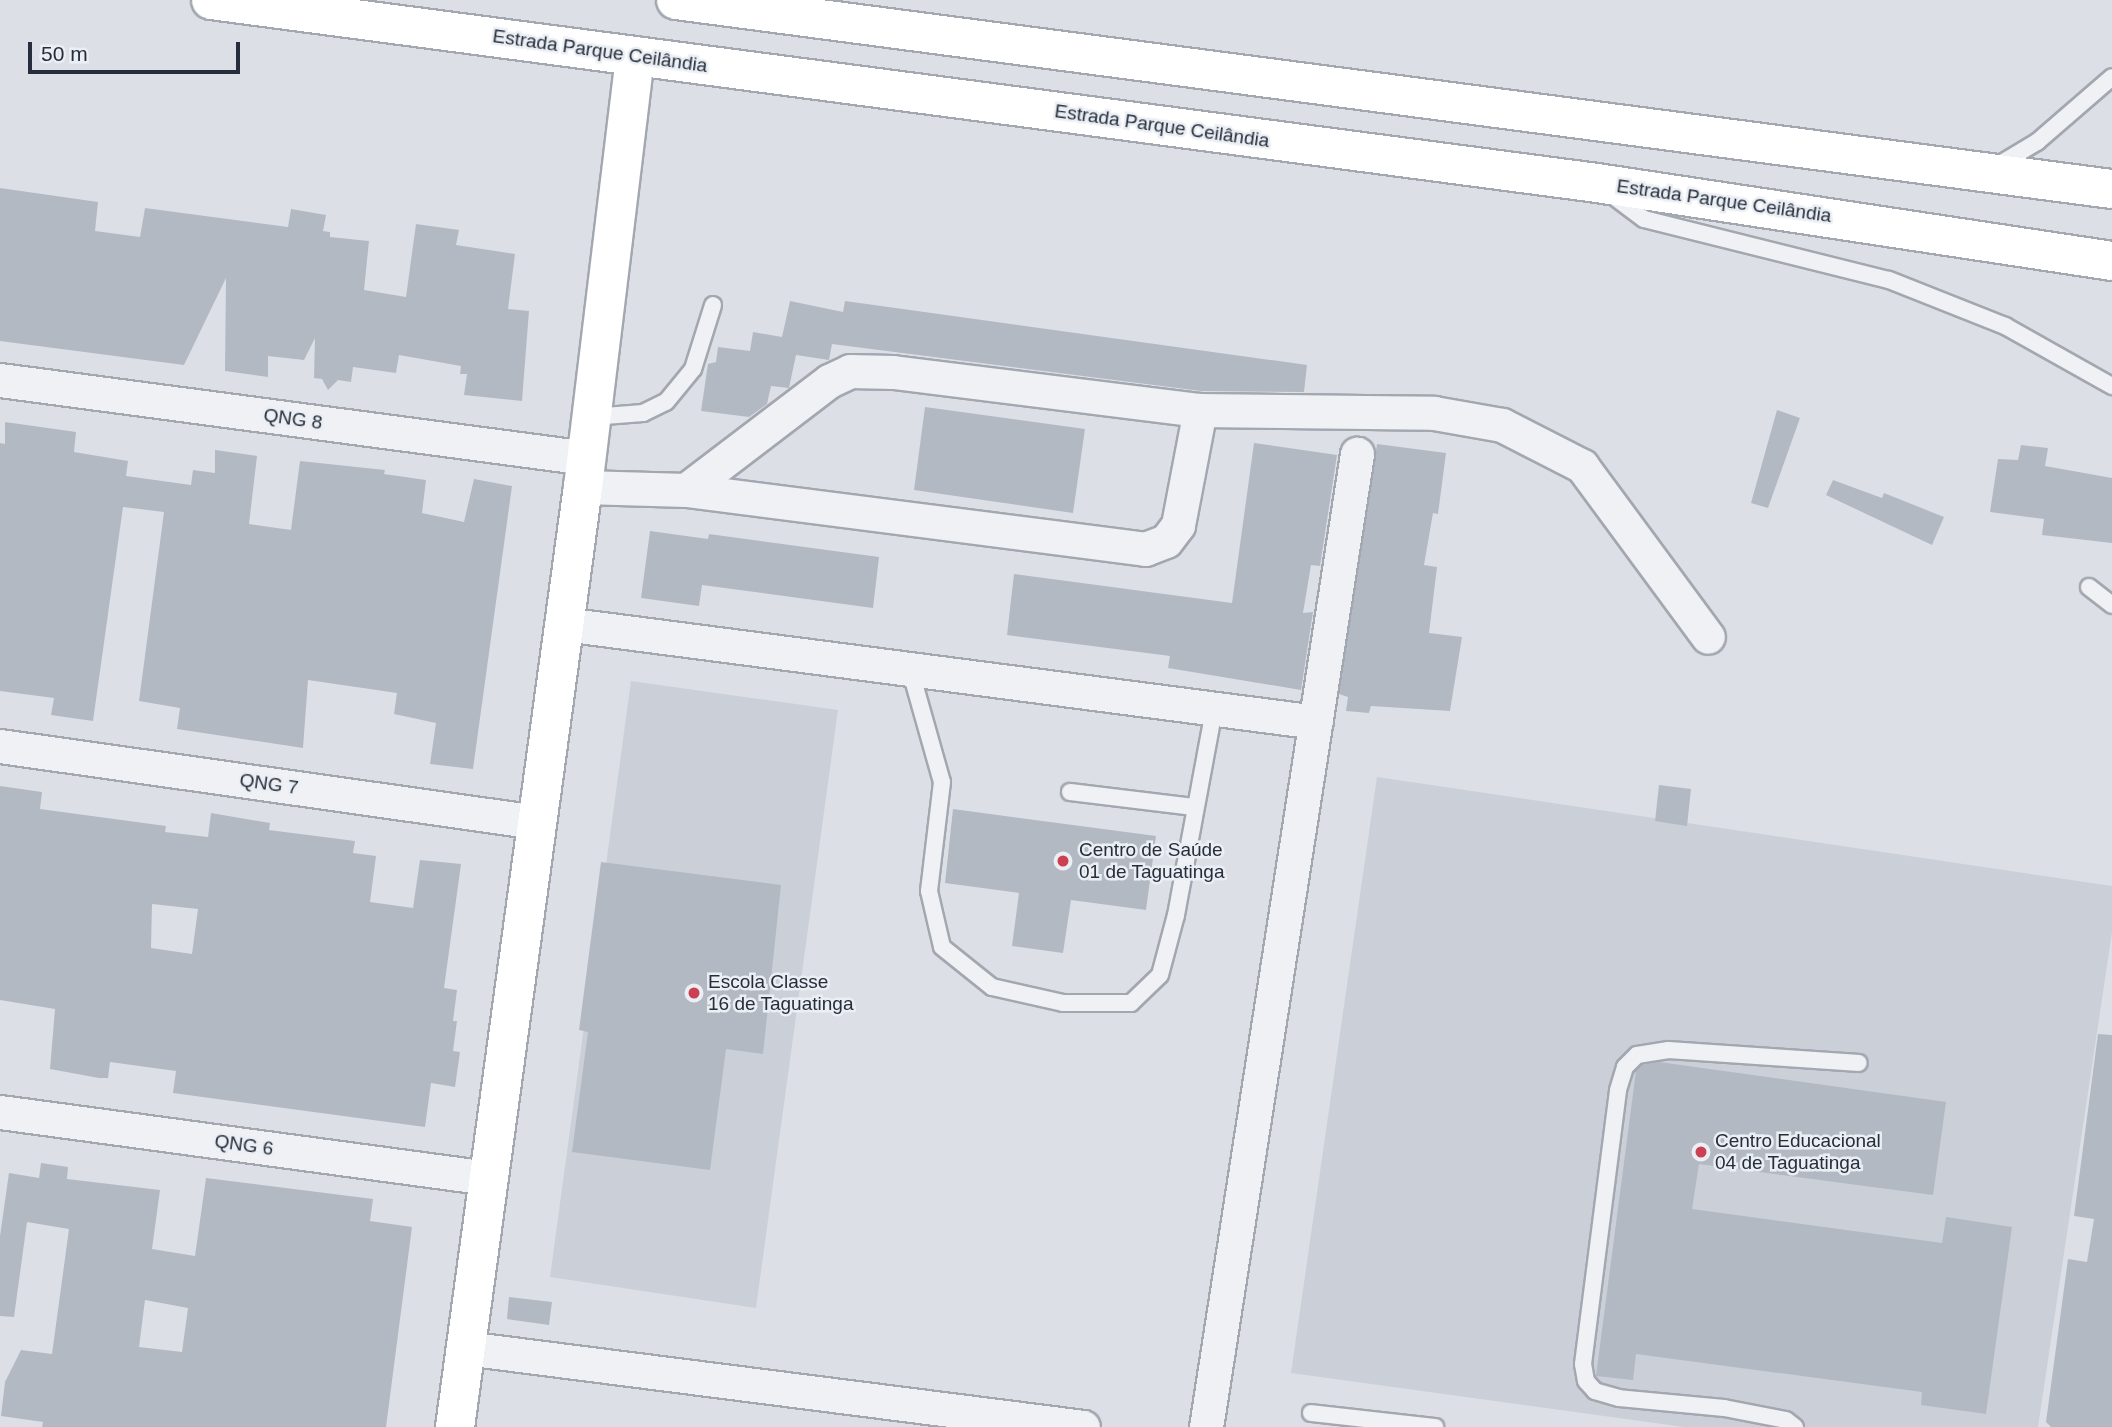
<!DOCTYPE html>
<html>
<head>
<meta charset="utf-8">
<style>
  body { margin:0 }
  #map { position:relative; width:2112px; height:1427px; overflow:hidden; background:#dce0e6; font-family:Arial,sans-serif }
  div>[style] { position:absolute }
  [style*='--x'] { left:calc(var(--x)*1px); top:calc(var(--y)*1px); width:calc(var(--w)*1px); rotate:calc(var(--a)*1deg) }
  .built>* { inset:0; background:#cacfd8 }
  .building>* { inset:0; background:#b3b9c3 }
  .roads { filter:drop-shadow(2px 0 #a2a7b0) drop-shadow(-2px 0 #a2a7b0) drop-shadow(0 2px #a2a7b0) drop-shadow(0 -2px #a2a7b0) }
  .lane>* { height:16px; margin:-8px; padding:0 8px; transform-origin:8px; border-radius:8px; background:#eff1f5 }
  .street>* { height:33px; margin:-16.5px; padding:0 16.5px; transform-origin:16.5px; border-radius:16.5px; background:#eff1f5 }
  .secondary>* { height:38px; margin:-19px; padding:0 19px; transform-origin:19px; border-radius:19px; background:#fff }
  .highway>* { height:38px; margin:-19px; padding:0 19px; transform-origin:19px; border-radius:19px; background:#fff }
  .dots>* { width:19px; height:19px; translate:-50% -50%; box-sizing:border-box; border:4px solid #ebeff4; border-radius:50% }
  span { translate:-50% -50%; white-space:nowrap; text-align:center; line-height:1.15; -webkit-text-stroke:5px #ebeff4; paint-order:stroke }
  .street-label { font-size:19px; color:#262e3c }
  .poi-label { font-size:19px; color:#262e3c }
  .left { translate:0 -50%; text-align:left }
  .scale { position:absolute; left:28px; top:42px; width:212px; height:32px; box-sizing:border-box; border:4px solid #262e3c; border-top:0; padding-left:9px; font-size:21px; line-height:24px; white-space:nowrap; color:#262e3c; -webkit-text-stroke:5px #ebeff4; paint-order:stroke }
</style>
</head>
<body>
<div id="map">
  <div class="built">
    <div style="clip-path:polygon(631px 681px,838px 710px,756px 1308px,550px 1277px)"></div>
    <div style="clip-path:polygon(1377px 777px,2112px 886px,2112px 932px,2038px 1427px,1684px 1427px,1291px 1373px)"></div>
  </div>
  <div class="building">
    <div style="clip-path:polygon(0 188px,98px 202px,95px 231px,140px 237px,145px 208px,288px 227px,291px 209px,326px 215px,323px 231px,330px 232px,330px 237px,369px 241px,364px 290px,406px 297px,416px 224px,459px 230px,456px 245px,515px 254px,508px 309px,529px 311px,522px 401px,464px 395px,467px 374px,460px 374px,461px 366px,399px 355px,396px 373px,353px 367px,351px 382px,338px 380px,328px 390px,322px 379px,314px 378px,315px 338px,304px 360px,268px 356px,268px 377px,225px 371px,226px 278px,184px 365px,0 341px)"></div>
    <div style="clip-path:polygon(790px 301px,843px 312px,845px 301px,1307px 365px,1304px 392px,1201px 391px,832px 344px,829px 360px,796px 355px,789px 388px,771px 386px,767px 404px,749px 417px,701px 411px,708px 364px,716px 362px,718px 347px,750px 351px,753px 332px,782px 337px)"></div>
    <div style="clip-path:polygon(925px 407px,1085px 429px,1073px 513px,914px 490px)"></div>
    <div style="clip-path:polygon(1777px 410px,1800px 418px,1768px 508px,1751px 503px)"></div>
    <div style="clip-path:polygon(5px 422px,76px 432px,74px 452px,128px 461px,126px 476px,191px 485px,193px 470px,215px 473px,215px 450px,257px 456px,249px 524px,291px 530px,300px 461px,385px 470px,384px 474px,426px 480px,422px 513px,464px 522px,474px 479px,512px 486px,473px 769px,430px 764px,436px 723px,394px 714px,397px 693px,308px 680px,303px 748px,177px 729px,180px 708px,139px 701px,164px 512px,123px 507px,93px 721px,51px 715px,54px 698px,0 691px,0 443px,5px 444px)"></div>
    <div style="clip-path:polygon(1254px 443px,1337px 455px,1320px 566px,1311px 565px,1303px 613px,1313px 612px,1301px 690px,1168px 668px,1170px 656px,1007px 635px,1014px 574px,1232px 603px)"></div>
    <div style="clip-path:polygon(1377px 444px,1446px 453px,1438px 514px,1433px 513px,1424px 565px,1437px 567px,1429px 633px,1462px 637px,1450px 711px,1371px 706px,1369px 713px,1346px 711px,1348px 697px,1339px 694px)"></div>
    <div style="clip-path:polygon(2021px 445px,2048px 448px,2045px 466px,2112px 478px,2112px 543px,2042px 535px,2044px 519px,1990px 512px,1998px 459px,2018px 460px)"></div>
    <div style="clip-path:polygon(1833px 480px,1882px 498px,1884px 493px,1944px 517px,1932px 545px,1826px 495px)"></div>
    <div style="clip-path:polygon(650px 531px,708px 539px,709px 534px,879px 557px,873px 608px,702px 585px,699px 606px,641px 598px)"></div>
    <div style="clip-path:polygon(1659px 785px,1691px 789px,1687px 826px,1655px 821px)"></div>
    <div style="clip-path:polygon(evenodd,0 786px,42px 792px,40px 809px,166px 826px,165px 832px,208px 837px,211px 813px,270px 823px,269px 830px,355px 841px,353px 853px,376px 856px,370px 902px,413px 908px,420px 860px,461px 864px,444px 988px,457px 990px,453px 1021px,457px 1021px,453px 1051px,460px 1052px,455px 1087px,431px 1083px,425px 1127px,173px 1093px,176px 1071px,110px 1062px,108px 1078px,99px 1078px,50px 1069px,55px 1009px,0 1000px,0 786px,152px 904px,198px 909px,192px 954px,151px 948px,152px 904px)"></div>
    <div style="clip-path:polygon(953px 809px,1156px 836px,1146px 910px,1071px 900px,1063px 953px,1012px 946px,1019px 893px,945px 883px)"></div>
    <div style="clip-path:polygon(601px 862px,781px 885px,763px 1054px,726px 1049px,710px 1170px,572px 1152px,588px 1032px,579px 1030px)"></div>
    <div style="clip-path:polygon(2098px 1034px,2112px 1035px,2112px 1427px,2051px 1427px,2046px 1422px,2068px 1259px,2087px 1262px,2094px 1219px,2074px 1216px)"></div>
    <div style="clip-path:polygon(1659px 1062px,1946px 1102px,1933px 1195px,1699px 1164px,1692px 1209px,1942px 1243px,1946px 1217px,2012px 1227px,1986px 1414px,1921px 1405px,1922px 1392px,1636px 1354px,1633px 1380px,1596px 1376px,1636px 1071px,1642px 1065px)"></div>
    <div style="clip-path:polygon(evenodd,41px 1163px,68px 1167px,67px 1179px,160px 1190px,152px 1249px,195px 1256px,206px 1178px,373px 1199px,370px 1221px,412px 1227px,386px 1427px,42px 1427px,43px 1422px,1px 1416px,5px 1382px,21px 1350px,52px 1354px,69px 1229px,27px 1222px,14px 1317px,0 1316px,0 1236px,9px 1173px,39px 1178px,41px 1163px,145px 1300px,188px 1308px,182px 1352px,139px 1347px,145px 1300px)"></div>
    <div style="clip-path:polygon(509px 1297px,552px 1302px,549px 1325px,507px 1319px)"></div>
  </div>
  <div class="roads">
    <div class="lane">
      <div style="--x:1995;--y:167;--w:49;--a:-30.8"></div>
      <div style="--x:2037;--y:142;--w:99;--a:-40.9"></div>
      <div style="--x:1612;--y:195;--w:40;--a:37"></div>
      <div style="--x:1644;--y:219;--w:252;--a:14"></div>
      <div style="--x:1889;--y:280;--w:125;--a:21.6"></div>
      <div style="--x:2005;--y:326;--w:123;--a:29.3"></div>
      <div style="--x:592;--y:417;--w:51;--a:-4.5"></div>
      <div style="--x:643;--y:413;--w:25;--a:-26"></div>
      <div style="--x:666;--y:402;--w:43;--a:-50.7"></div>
      <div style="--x:693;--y:369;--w:67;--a:-72.6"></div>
      <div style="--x:2089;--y:587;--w:29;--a:38"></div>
      <div style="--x:910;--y:669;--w:117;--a:74.2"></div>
      <div style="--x:942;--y:782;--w:110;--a:96.8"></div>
      <div style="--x:929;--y:891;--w:57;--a:76.9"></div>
      <div style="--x:942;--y:947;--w:64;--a:38.7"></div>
      <div style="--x:992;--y:987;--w:73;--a:12.7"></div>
      <div style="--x:1063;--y:1003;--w:68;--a:0"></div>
      <div style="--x:1131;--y:1003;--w:40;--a:-44"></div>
      <div style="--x:1160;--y:975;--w:62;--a:-75.1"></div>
      <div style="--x:1176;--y:915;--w:209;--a:-79.5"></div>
      <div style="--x:1070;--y:792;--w:125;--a:6.9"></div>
      <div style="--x:1311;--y:1413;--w:125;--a:6.4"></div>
      <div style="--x:1795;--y:1427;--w:11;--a:-142"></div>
      <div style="--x:1786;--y:1420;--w:63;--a:-169"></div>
      <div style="--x:1724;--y:1408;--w:105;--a:-174.6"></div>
      <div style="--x:1619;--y:1398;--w:25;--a:-164"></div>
      <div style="--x:1595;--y:1391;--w:13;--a:-132"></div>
      <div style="--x:1586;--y:1381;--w:17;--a:-100"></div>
      <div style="--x:1583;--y:1364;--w:276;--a:-82.7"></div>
      <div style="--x:1618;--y:1090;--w:24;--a:-73"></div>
      <div style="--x:1625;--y:1067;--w:17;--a:-45"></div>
      <div style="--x:1637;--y:1055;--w:32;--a:-9"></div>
      <div style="--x:1669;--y:1050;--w:190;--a:3.9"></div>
    </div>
    <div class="street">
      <div style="--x:0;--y:380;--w:592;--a:7.57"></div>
      <div style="--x:583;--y:487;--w:103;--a:1.7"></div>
      <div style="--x:686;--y:490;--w:463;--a:7.3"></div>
      <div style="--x:1145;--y:549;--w:22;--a:-21"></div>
      <div style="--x:1166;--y:541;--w:20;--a:-53"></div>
      <div style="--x:1178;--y:525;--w:117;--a:-79.2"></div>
      <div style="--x:686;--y:490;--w:180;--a:-37.3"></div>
      <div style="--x:829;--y:381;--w:23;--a:-25"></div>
      <div style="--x:850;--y:371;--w:43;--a:1.3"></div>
      <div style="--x:893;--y:372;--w:309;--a:7.1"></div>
      <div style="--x:1200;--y:410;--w:234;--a:0.7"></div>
      <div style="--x:1434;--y:413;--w:69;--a:10"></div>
      <div style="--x:1502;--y:425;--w:90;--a:27.1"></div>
      <div style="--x:1582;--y:466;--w:212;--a:53.6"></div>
      <div style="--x:564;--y:624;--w:758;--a:7.42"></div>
      <div style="--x:0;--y:746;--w:542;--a:8.06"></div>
      <div style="--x:0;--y:1112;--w:493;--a:7.7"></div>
      <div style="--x:465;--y:1348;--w:623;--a:7.28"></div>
      <div style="--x:1206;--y:1427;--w:985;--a:-81.18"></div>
    </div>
    <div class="secondary">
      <div style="--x:455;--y:1427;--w:949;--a:-82.25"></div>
      <div style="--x:583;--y:487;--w:434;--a:-83.1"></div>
    </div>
    <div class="highway">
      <div style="--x:211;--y:0;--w:1398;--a:7.52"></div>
      <div style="--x:1597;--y:183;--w:521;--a:8.61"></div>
      <div style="--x:676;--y:0;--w:1448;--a:7.5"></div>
    </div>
  </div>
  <div class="dots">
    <div style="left:1063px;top:861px;background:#cc4054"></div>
    <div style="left:694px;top:993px;background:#cc4054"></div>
    <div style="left:1701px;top:1152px;background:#cc4054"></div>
  </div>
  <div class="street-label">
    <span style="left:600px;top:51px;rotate:8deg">Estrada Parque Ceilândia</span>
    <span style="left:1162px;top:126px;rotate:8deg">Estrada Parque Ceilândia</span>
    <span style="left:1724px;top:201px;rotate:8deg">Estrada Parque Ceilândia</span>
    <span style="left:293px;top:419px;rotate:8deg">QNG 8</span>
    <span style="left:269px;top:784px;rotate:8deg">QNG 7</span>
    <span style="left:244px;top:1145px;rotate:8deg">QNG 6</span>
  </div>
  <div class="poi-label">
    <span class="left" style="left:1079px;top:861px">Centro de Saúde<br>01 de Taguatinga</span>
    <span class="left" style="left:708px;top:993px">Escola Classe<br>16 de Taguatinga</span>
    <span class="left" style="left:1715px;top:1152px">Centro Educacional<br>04 de Taguatinga</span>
  </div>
  <div class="scale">50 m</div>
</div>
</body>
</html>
